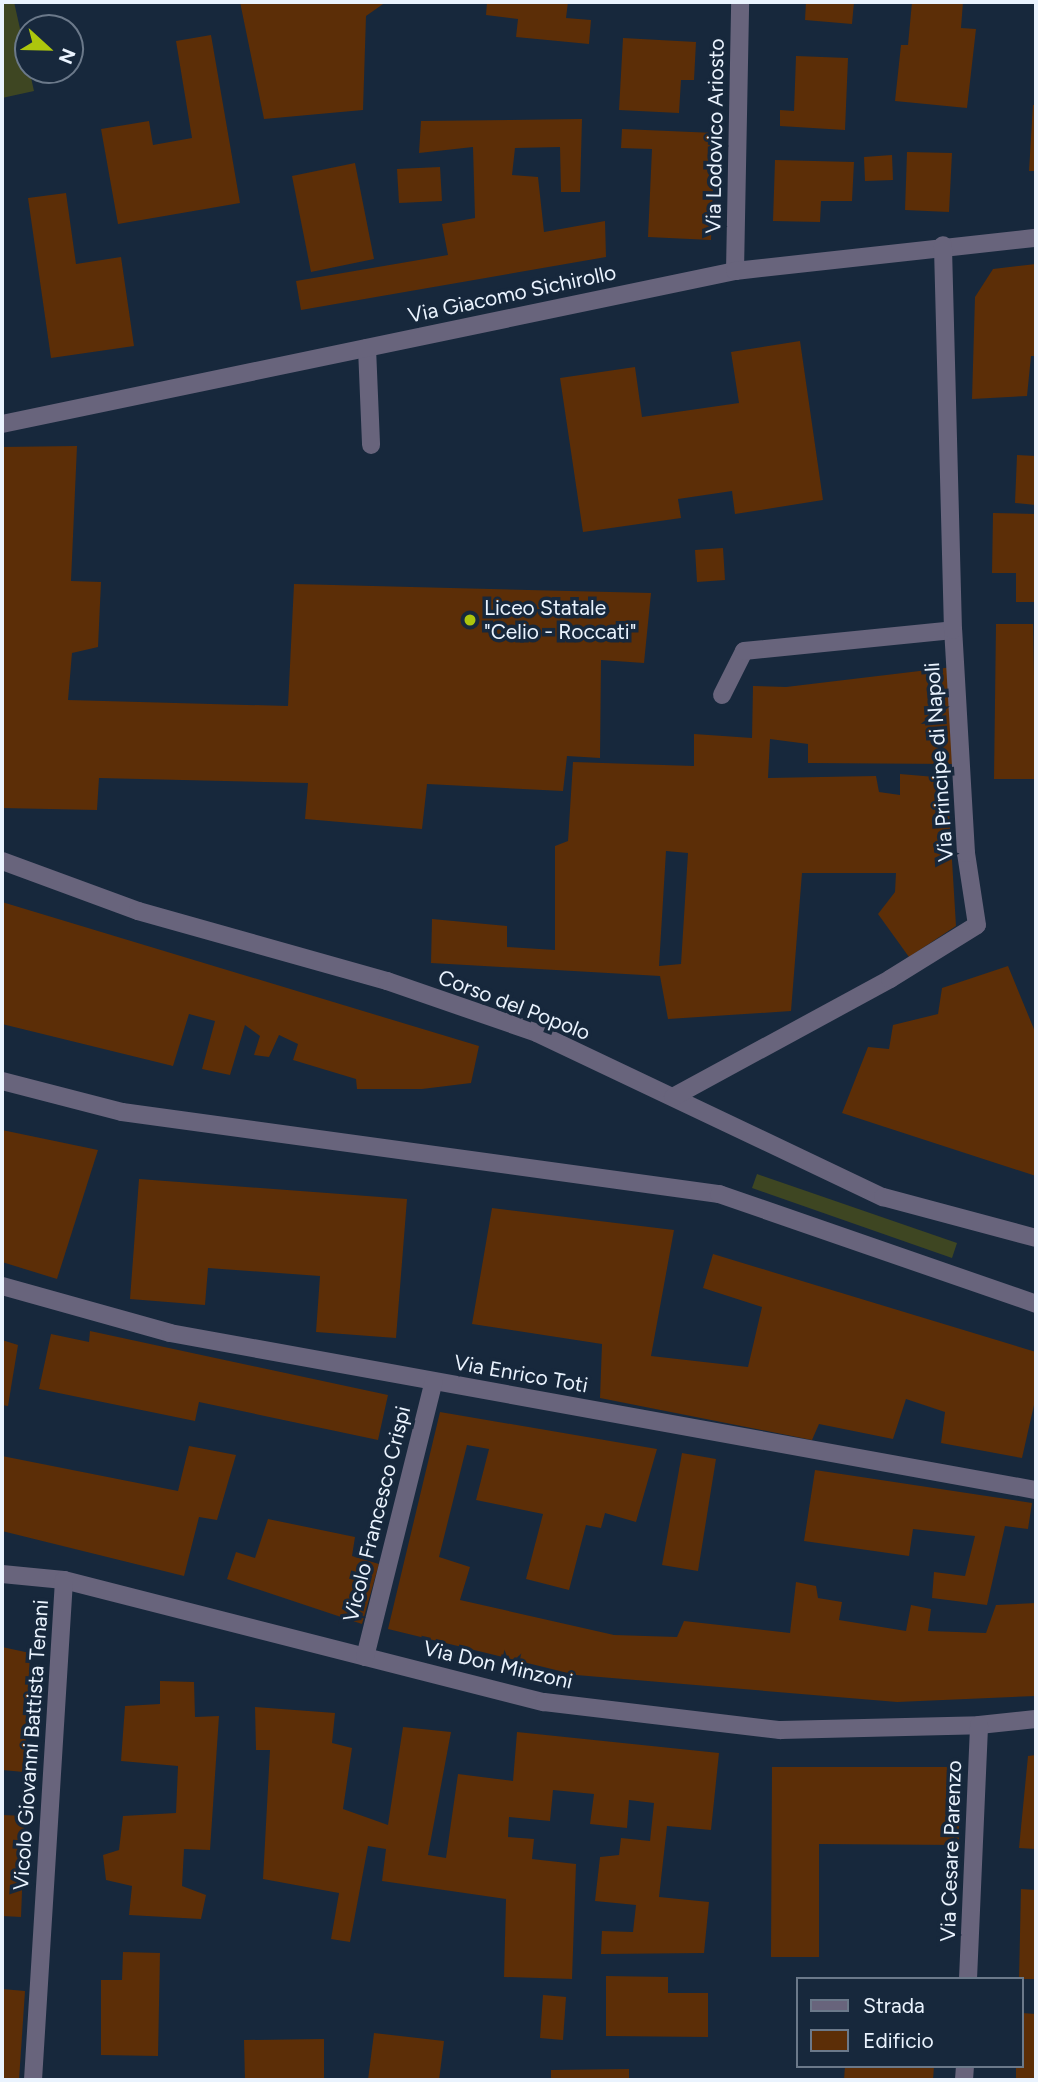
<!DOCTYPE html>
<html>
<head>
<meta charset="utf-8">
<style>
  body { margin:0 }
  #map { position:relative; width:1038px; height:2082px; overflow:hidden; background:#17283c; font-family:Figtree,sans-serif }
  div>[style] { position:absolute }
  [style*='--x'] { left:calc(var(--x)*1px); top:calc(var(--y)*1px); width:calc(var(--w)*1px); rotate:calc(var(--a)*1deg) }
  .green>* { inset:0; background:#3e4622 }
  .building>* { inset:0; background:#5c2e07 }
  .lane>* { height:18px; margin:-9px; padding:0 9px; transform-origin:9px; border-radius:9px; background:#68647c }
  .street>* { height:18px; margin:-9px; padding:0 9px; transform-origin:9px; border-radius:9px; background:#68647c }
  .dots>* { width:19px; height:19px; translate:-50% -50%; box-sizing:border-box; border:4px solid #17283c; border-radius:50% }
  span { translate:-50% -50%; white-space:nowrap; text-align:center; line-height:1.15; -webkit-text-stroke:7px #17283c; paint-order:stroke }
  .street-label { font-size:21px; color:#eaf3fe }
  .poi-label { font-size:21px; color:#eaf3fe }
  .left { translate:0 -50%; text-align:left }
  .frame { position:absolute; inset:0; border:4px solid #eaf3fe; pointer-events:none }
  .legend { position:absolute; left:796px; top:1977px; width:228px; height:91px; box-sizing:border-box; background:#17283c; border:2px solid #6b798a; margin:0; padding:9px 12px; list-style:none; font-size:21px; color:#eaf3fe }
  .legend li { display:flex; align-items:center; gap:14px; height:35px }
  .legend b { width:35px; border:2px solid #6b798a }
  .north { position:absolute; left:14px; top:14px; width:70px; height:70px; box-sizing:border-box; background:#17283c; border:2px solid #6b798a; border-radius:50%; rotate:112deg; font-size:19px; font-weight:700; line-height:28px; text-align:center; color:#eaf3fe }
  .north::after { content:''; display:block; margin:auto; width:24px; height:32px; background:#adc60d; clip-path:polygon(50% 0,100% 100%,50% 72%,0 100%) }
</style>
</head>
<body>
<div id="map">
  <div class="green">
    <div style="clip-path:polygon(2px 2px,14px 2px,34px 91px,2px 98px)"></div>
    <div style="clip-path:polygon(757px 1174px,957px 1243px,952px 1258px,752px 1188px)"></div>
  </div>
  <div class="building">
    <div style="clip-path:polygon(240px 2px,386px 2px,366px 16px,363px 110px,264px 119px)"></div>
    <div style="clip-path:polygon(487px 2px,568px 2px,566px 18px,591px 20px,589px 44px,516px 37px,518px 19px,486px 15px)"></div>
    <div style="clip-path:polygon(806px 2px,854px 2px,852px 24px,805px 20px)"></div>
    <div style="clip-path:polygon(912px 2px,963px 2px,961px 28px,976px 29px,967px 108px,895px 101px,901px 45px,908px 45px)"></div>
    <div style="clip-path:polygon(211px 35px,240px 203px,118px 224px,101px 129px,149px 121px,153px 145px,192px 138px,176px 41px)"></div>
    <div style="clip-path:polygon(623px 38px,696px 42px,694px 80px,681px 80px,679px 113px,619px 110px)"></div>
    <div style="clip-path:polygon(796px 56px,848px 58px,845px 130px,780px 126px,780px 110px,794px 111px)"></div>
    <div style="clip-path:polygon(1033px 105px,1036px 105px,1036px 171px,1029px 171px)"></div>
    <div style="clip-path:polygon(582px 119px,580px 192px,561px 192px,560px 147px,515px 148px,512px 175px,538px 177px,544px 232px,605px 221px,606px 257px,301px 310px,296px 281px,448px 255px,442px 224px,475px 218px,473px 147px,419px 153px,421px 121px)"></div>
    <div style="clip-path:polygon(622px 129px,715px 133px,711px 240px,648px 237px,652px 149px,621px 148px)"></div>
    <div style="clip-path:polygon(907px 152px,952px 153px,949px 212px,905px 210px)"></div>
    <div style="clip-path:polygon(892px 155px,893px 180px,865px 181px,864px 157px)"></div>
    <div style="clip-path:polygon(775px 160px,854px 162px,852px 201px,821px 201px,820px 222px,773px 221px)"></div>
    <div style="clip-path:polygon(355px 163px,374px 259px,311px 272px,292px 176px)"></div>
    <div style="clip-path:polygon(440px 167px,442px 201px,399px 203px,397px 169px)"></div>
    <div style="clip-path:polygon(66px 193px,76px 264px,121px 257px,134px 346px,51px 358px,28px 198px)"></div>
    <div style="clip-path:polygon(1036px 264px,1036px 356px,1031px 356px,1027px 396px,972px 399px,975px 297px,993px 269px)"></div>
    <div style="clip-path:polygon(800px 341px,823px 500px,735px 514px,732px 491px,678px 499px,681px 518px,583px 532px,560px 378px,635px 367px,642px 417px,739px 403px,731px 352px)"></div>
    <div style="clip-path:polygon(77px 446px,71px 581px,101px 582px,98px 647px,72px 653px,68px 700px,288px 706px,294px 584px,651px 593px,644px 663px,601px 660px,600px 758px,567px 756px,563px 791px,427px 784px,422px 829px,305px 819px,308px 783px,99px 778px,97px 810px,2px 808px,2px 447px)"></div>
    <div style="clip-path:polygon(1017px 455px,1036px 456px,1036px 505px,1015px 503px)"></div>
    <div style="clip-path:polygon(993px 513px,1036px 514px,1036px 602px,1016px 602px,1016px 573px,992px 573px)"></div>
    <div style="clip-path:polygon(723px 548px,725px 580px,697px 582px,695px 550px)"></div>
    <div style="clip-path:polygon(996px 624px,1033px 624px,1036px 779px,994px 779px)"></div>
    <div style="clip-path:polygon(evenodd,953px 667px,955px 764px,808px 763px,808px 744px,770px 739px,768px 778px,876px 776px,879px 792px,900px 795px,900px 774px,947px 778px,956px 926px,909px 957px,878px 914px,895px 892px,896px 873px,802px 873px,791px 1011px,668px 1019px,660px 976px,431px 963px,432px 919px,507px 926px,507px 947px,555px 950px,555px 846px,568px 841px,573px 762px,694px 766px,694px 734px,752px 738px,753px 686px,786px 687px,953px 667px,666px 851px,688px 853px,681px 964px,659px 966px,666px 851px)"></div>
    <div style="clip-path:polygon(2px 902px,479px 1046px,471px 1083px,422px 1089px,357px 1089px,356px 1079px,293px 1060px,298px 1044px,279px 1035px,269px 1057px,254px 1055px,260px 1036px,245px 1025px,230px 1075px,202px 1069px,215px 1021px,189px 1014px,173px 1066px,2px 1024px)"></div>
    <div style="clip-path:polygon(1008px 966px,1036px 1034px,1036px 1176px,842px 1113px,868px 1047px,889px 1049px,893px 1025px,938px 1014px,942px 988px)"></div>
    <div style="clip-path:polygon(2px 1130px,98px 1150px,57px 1279px,2px 1262px)"></div>
    <div style="clip-path:polygon(139px 1179px,407px 1199px,396px 1338px,316px 1332px,320px 1276px,208px 1268px,205px 1305px,130px 1299px)"></div>
    <div style="clip-path:polygon(492px 1208px,674px 1230px,651px 1356px,748px 1367px,762px 1307px,703px 1288px,713px 1254px,1036px 1352px,1036px 1396px,1022px 1458px,941px 1443px,945px 1412px,906px 1399px,893px 1439px,819px 1424px,812px 1440px,600px 1398px,602px 1344px,472px 1324px)"></div>
    <div style="clip-path:polygon(90px 1331px,388px 1395px,378px 1440px,199px 1402px,195px 1421px,39px 1389px,51px 1334px,89px 1342px)"></div>
    <div style="clip-path:polygon(2px 1340px,18px 1345px,8px 1406px,2px 1405px)"></div>
    <div style="clip-path:polygon(440px 1412px,657px 1449px,636px 1522px,605px 1513px,601px 1528px,586px 1525px,569px 1590px,526px 1579px,543px 1514px,476px 1500px,489px 1449px,467px 1445px,439px 1557px,470px 1567px,460px 1600px,614px 1635px,677px 1637px,684px 1621px,790px 1633px,796px 1582px,816px 1586px,818px 1598px,842px 1602px,839px 1620px,906px 1631px,911px 1605px,931px 1609px,928px 1631px,986px 1633px,996px 1605px,1036px 1603px,1036px 1696px,897px 1702px,576px 1675px,388px 1629px)"></div>
    <div style="clip-path:polygon(189px 1446px,236px 1455px,217px 1520px,199px 1517px,184px 1576px,2px 1531px,2px 1456px,178px 1491px)"></div>
    <div style="clip-path:polygon(682px 1453px,716px 1459px,698px 1571px,662px 1565px)"></div>
    <div style="clip-path:polygon(815px 1470px,1032px 1503px,1028px 1529px,1005px 1526px,987px 1605px,932px 1598px,934px 1572px,965px 1576px,975px 1536px,913px 1529px,909px 1556px,804px 1541px)"></div>
    <div style="clip-path:polygon(268px 1519px,355px 1537px,352px 1556px,379px 1564px,362px 1624px,227px 1579px,236px 1552px,255px 1558px)"></div>
    <div style="clip-path:polygon(2px 1647px,30px 1653px,24px 1772px,2px 1770px)"></div>
    <div style="clip-path:polygon(160px 1681px,194px 1682px,195px 1717px,219px 1716px,210px 1850px,184px 1849px,182px 1886px,206px 1895px,201px 1919px,129px 1915px,132px 1886px,106px 1880px,103px 1855px,119px 1850px,123px 1816px,176px 1813px,178px 1766px,121px 1761px,125px 1706px,160px 1704px)"></div>
    <div style="clip-path:polygon(255px 1707px,335px 1713px,332px 1743px,352px 1748px,343px 1809px,388px 1825px,403px 1727px,451px 1732px,428px 1855px,446px 1858px,458px 1774px,513px 1781px,517px 1732px,719px 1753px,711px 1830px,667px 1826px,659px 1897px,709px 1902px,704px 1953px,601px 1954px,602px 1931px,633px 1932px,636px 1905px,595px 1901px,600px 1857px,619px 1855px,621px 1838px,650px 1841px,654px 1803px,629px 1800px,627px 1828px,590px 1824px,594px 1794px,553px 1790px,550px 1821px,509px 1817px,508px 1837px,534px 1839px,532px 1859px,576px 1864px,572px 1979px,504px 1977px,506px 1899px,382px 1881px,386px 1849px,368px 1846px,350px 1942px,331px 1939px,339px 1893px,263px 1879px,270px 1750px,256px 1750px)"></div>
    <div style="clip-path:polygon(1036px 1755px,1036px 1849px,1019px 1848px,1028px 1756px)"></div>
    <div style="clip-path:polygon(772px 1767px,959px 1767px,959px 1845px,819px 1844px,819px 1957px,771px 1957px)"></div>
    <div style="clip-path:polygon(2px 1815px,25px 1816px,21px 1917px,2px 1916px)"></div>
    <div style="clip-path:polygon(1021px 1889px,1036px 1890px,1036px 1979px,1019px 1979px)"></div>
    <div style="clip-path:polygon(123px 1952px,160px 1953px,158px 2056px,101px 2055px,101px 1980px,122px 1980px)"></div>
    <div style="clip-path:polygon(606px 1976px,668px 1977px,668px 1993px,708px 1993px,708px 2037px,606px 2036px)"></div>
    <div style="clip-path:polygon(2px 1989px,25px 1991px,19px 2080px,2px 2080px)"></div>
    <div style="clip-path:polygon(543px 1995px,566px 1997px,563px 2040px,540px 2038px)"></div>
    <div style="clip-path:polygon(1022px 2013px,1036px 2014px,1036px 2080px,1016px 2080px,1016px 2066px,1022px 2066px)"></div>
    <div style="clip-path:polygon(374px 2033px,444px 2041px,439px 2080px,368px 2080px)"></div>
    <div style="clip-path:polygon(324px 2039px,324px 2080px,245px 2080px,244px 2040px)"></div>
    <div style="clip-path:polygon(845px 2066px,934px 2066px,933px 2080px,844px 2080px)"></div>
    <div style="clip-path:polygon(629px 2069px,629px 2080px,551px 2080px,551px 2070px)"></div>
  </div>
  <div class="lane">
    <div style="--x:367;--y:348;--w:97;--a:87.6"></div>
    <div style="--x:722;--y:695;--w:49;--a:-63.4"></div>
    <div style="--x:744;--y:651;--w:210;--a:-5.7"></div>
  </div>
  <div class="street">
    <div style="--x:735;--y:271;--w:269;--a:-88.9"></div>
    <div style="--x:2;--y:424;--w:749;--a:-11.79"></div>
    <div style="--x:735;--y:271;--w:303;--a:-6.3"></div>
    <div style="--x:2;--y:861;--w:145;--a:20.2"></div>
    <div style="--x:138;--y:911;--w:259;--a:15.7"></div>
    <div style="--x:387;--y:981;--w:159;--a:19.1"></div>
    <div style="--x:537;--y:1033;--w:383;--a:25.4"></div>
    <div style="--x:883;--y:1197;--w:158;--a:15"></div>
    <div style="--x:2;--y:1081;--w:124;--a:14.5"></div>
    <div style="--x:122;--y:1112;--w:603;--a:7.82"></div>
    <div style="--x:719;--y:1194;--w:336;--a:19.1"></div>
    <div style="--x:673;--y:1097;--w:247;--a:-28.5"></div>
    <div style="--x:890;--y:979;--w:102;--a:-31.8"></div>
    <div style="--x:977;--y:925;--w:73;--a:-98.7"></div>
    <div style="--x:966;--y:853;--w:223;--a:-93.3"></div>
    <div style="--x:953;--y:630;--w:385;--a:-91.5"></div>
    <div style="--x:2;--y:1286;--w:174;--a:15.6"></div>
    <div style="--x:170;--y:1333;--w:880;--a:10.28"></div>
    <div style="--x:2;--y:1574;--w:62;--a:5.5"></div>
    <div style="--x:64;--y:1580;--w:495;--a:14.3"></div>
    <div style="--x:544;--y:1702;--w:238;--a:6.8"></div>
    <div style="--x:780;--y:1730;--w:199;--a:-1.4"></div>
    <div style="--x:979;--y:1725;--w:57;--a:-6"></div>
    <div style="--x:365;--y:1657;--w:284;--a:-76"></div>
    <div style="--x:968;--y:1979;--w:254;--a:-87.5"></div>
    <div style="--x:33;--y:2080;--w:501;--a:-86.45"></div>
    <div style="--x:964;--y:2080;--w:14;--a:-86"></div>
  </div>
  <div class="dots">
    <div style="left:470px;top:620px;background:#adc60d"></div>
  </div>
  <div class="street-label">
    <span style="left:715px;top:136px;rotate:-89deg">Via Lodovico Ariosto</span>
    <span style="left:512px;top:294px;rotate:-12deg">Via Giacomo Sichirollo</span>
    <span style="left:939px;top:762px;rotate:-94deg">Via Principe di Napoli</span>
    <span style="left:514px;top:1005px;rotate:21deg">Corso del Popolo</span>
    <span style="left:521px;top:1374px;rotate:10deg">Via Enrico Toti</span>
    <span style="left:377px;top:1514px;rotate:-76deg">Vicolo Francesco Crispi</span>
    <span style="left:498px;top:1665px;rotate:13deg">Via Don Minzoni</span>
    <span style="left:31px;top:1745px;rotate:-86deg">Vicolo Giovanni Battista Tenani</span>
    <span style="left:951px;top:1851px;rotate:-88deg">Via Cesare Parenzo</span>
  </div>
  <div class="poi-label">
    <span class="left" style="left:484px;top:620px">Liceo Statale<br>"Celio - Roccati"</span>
  </div>
  <div class="frame"></div>
  <ul class="legend">
  <li><b style="height:9px;background:#68647c"></b>Strada</li>
  <li><b style="height:19px;background:#5c2e07"></b>Edificio</li>
  </ul>
  <div class="north">N</div>
</div>
</body>
</html>
